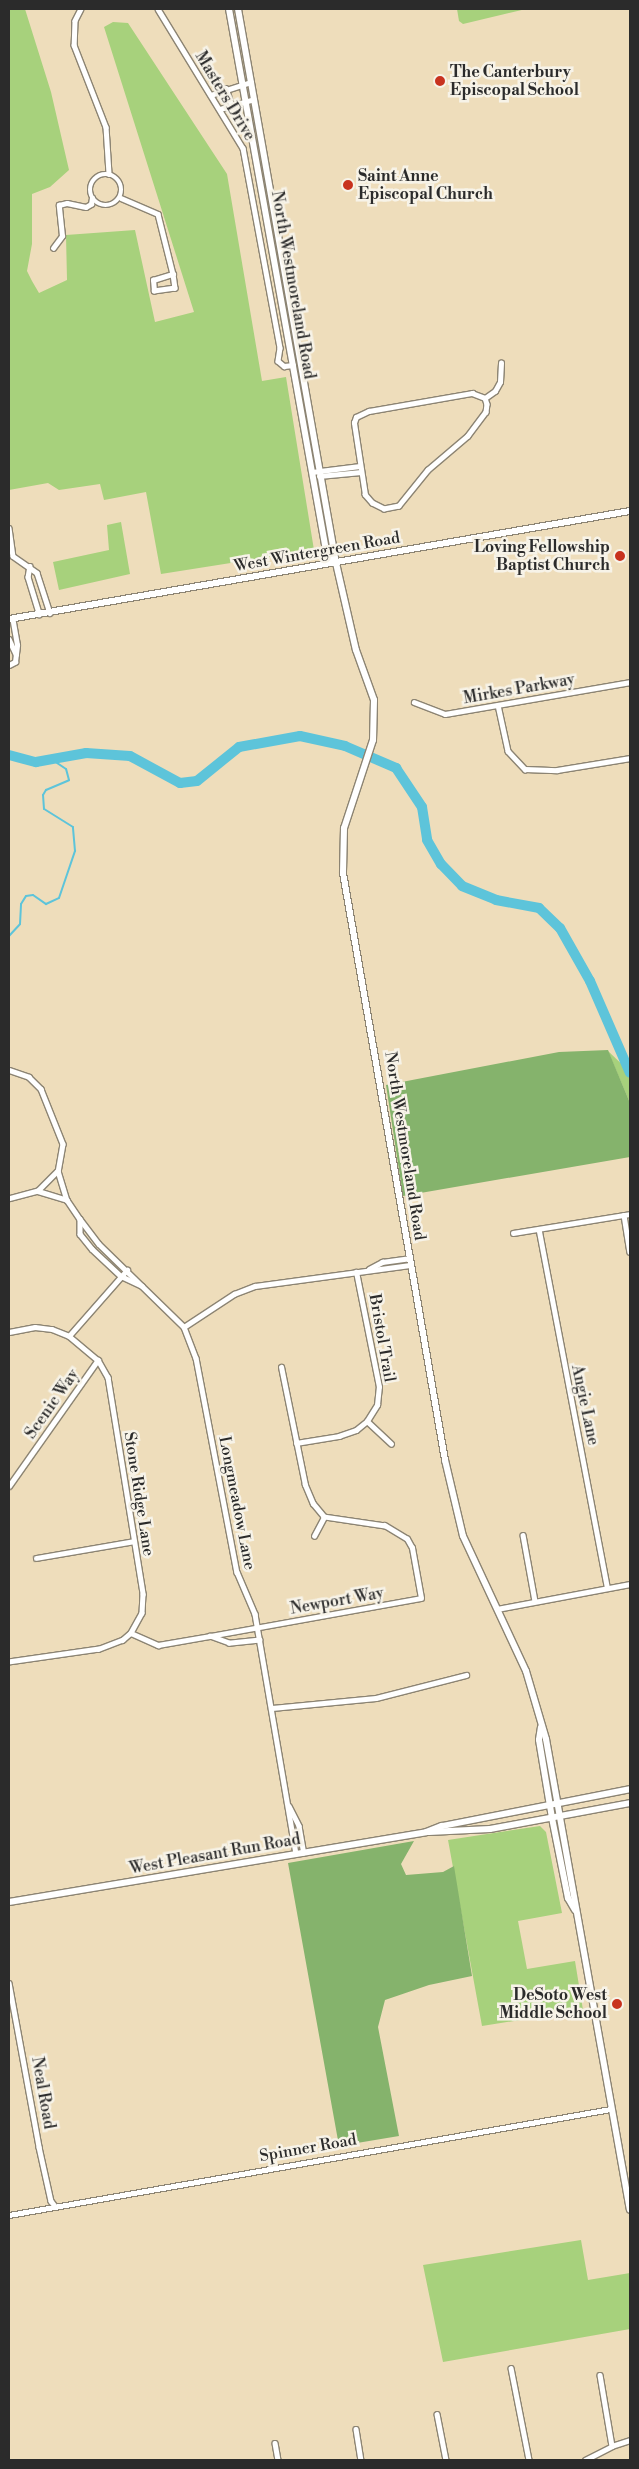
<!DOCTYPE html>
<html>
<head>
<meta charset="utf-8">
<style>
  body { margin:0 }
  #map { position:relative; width:639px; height:2469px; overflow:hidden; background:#edb; font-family:"Libre Bodoni",serif }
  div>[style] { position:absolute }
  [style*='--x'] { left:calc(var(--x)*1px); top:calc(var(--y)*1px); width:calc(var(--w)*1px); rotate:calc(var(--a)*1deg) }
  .green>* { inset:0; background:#a7d17c }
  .forest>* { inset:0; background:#85b36c }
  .stream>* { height:2px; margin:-1px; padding:0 1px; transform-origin:1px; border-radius:1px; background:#5dc4da }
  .river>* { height:10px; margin:-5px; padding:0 5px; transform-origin:5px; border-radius:5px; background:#5dc4da }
  .roads { filter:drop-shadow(1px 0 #8c8473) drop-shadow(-1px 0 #8c8473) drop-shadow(0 1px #8c8473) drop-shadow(0 -1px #8c8473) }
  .street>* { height:4.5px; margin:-2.25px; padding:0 2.25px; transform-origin:2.25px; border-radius:2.25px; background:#fff }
  .street>.ring { margin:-2.25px; padding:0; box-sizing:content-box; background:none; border:4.5px solid #fff; border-radius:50% }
  .secondary>* { height:6px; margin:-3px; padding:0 3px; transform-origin:3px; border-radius:3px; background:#fff }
  .dots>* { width:14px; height:14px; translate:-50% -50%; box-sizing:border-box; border:2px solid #f7f3e8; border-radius:50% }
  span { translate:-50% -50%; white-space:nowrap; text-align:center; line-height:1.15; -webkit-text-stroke:5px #f7f3e8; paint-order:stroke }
  .poi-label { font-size:16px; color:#2b2b2b; font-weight:700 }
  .left { translate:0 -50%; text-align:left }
  .right { translate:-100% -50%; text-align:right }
  .street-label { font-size:16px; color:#2b2b2b }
  .frame { position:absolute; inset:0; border:10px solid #2b2b2b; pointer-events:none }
</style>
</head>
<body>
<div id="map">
  <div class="green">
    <div style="clip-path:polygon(9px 9px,25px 9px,51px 92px,69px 170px,50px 187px,32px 194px,32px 244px,27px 271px,32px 281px,39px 293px,67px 280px,66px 235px,135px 230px,155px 322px,194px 312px,104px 27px,113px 22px,128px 23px,227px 174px,262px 381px,286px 377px,314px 550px,161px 574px,146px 492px,104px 500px,100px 484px,59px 490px,48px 483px,9px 490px)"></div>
    <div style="clip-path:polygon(457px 9px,526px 9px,463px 24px,459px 21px)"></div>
    <div style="clip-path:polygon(121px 522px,130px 574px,59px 590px,53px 562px,109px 550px,107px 525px)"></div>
    <div style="clip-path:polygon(608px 1051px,630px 1072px,630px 1103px)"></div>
    <div style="clip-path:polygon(540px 1826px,546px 1832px,562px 1913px,518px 1921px,527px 1969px,575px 1961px,583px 2010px,482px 2026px,448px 1840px)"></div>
    <div style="clip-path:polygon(581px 2240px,588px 2280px,630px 2273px,630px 2329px,443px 2362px,423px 2265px)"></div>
  </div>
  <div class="forest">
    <div style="clip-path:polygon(608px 1050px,630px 1103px,630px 1157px,403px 1196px,386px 1085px,559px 1052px)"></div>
    <div style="clip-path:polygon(414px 1841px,401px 1864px,406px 1875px,443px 1872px,454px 1866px,472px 1976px,429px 1985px,385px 2000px,378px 2027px,399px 2136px,339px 2146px,288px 1863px)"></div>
  </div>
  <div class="stream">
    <div style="--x:9;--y:936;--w:16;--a:-47"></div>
    <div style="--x:20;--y:924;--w:20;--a:-87"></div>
    <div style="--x:21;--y:904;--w:9;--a:-58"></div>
    <div style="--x:26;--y:896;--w:7;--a:-8"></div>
    <div style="--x:33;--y:895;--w:16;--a:35"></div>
    <div style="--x:46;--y:904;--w:14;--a:-25"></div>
    <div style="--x:59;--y:898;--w:50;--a:-71.2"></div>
    <div style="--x:75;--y:851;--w:24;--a:-95"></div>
    <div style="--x:73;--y:827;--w:34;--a:-148"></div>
    <div style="--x:44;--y:809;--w:14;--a:-94"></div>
    <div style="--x:43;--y:795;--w:6;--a:-59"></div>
    <div style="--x:46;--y:790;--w:25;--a:-23"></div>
    <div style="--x:69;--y:780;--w:11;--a:-105"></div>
    <div style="--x:66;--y:769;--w:18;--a:-146"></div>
  </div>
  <div class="river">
    <div style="--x:9;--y:755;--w:28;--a:15"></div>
    <div style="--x:36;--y:762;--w:51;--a:-10.2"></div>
    <div style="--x:86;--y:753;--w:44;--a:3.9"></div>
    <div style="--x:130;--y:756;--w:57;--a:28.4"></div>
    <div style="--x:180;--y:783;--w:17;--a:-7"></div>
    <div style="--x:197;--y:781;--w:54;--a:-39"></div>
    <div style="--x:239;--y:747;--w:62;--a:-10.2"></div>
    <div style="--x:300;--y:736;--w:46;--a:12.5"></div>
    <div style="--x:345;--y:746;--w:56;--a:23.3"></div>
    <div style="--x:396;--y:768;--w:47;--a:56.3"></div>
    <div style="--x:422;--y:807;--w:33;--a:81"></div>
    <div style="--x:427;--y:840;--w:28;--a:60"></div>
    <div style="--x:441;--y:864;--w:30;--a:46"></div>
    <div style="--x:462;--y:886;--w:37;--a:22"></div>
    <div style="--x:496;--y:900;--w:44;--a:10.5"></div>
    <div style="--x:539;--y:908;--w:29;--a:44"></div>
    <div style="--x:560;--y:928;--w:61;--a:60.5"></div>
    <div style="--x:590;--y:981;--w:100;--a:66.5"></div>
  </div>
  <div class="roads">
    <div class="street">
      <div style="--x:81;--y:9;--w:13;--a:117"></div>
      <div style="--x:75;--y:21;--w:24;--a:92"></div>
      <div style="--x:74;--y:45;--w:88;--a:68.7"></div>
      <div style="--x:106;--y:127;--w:47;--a:86.3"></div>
      <div style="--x:158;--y:9;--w:163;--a:58.6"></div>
      <div style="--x:243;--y:148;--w:203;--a:79.5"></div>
      <div style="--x:280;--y:348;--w:13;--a:99"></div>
      <div style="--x:278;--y:361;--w:8;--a:40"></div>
      <div style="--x:284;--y:366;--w:9;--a:-6"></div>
      <div style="--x:226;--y:88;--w:19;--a:72"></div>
      <div style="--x:211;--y:95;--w:42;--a:-18"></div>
      <div style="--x:220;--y:109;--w:35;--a:-16"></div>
      <div class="ring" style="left:90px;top:174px;width:27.5px;height:27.5px"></div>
      <div style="--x:121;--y:198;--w:40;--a:23.4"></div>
      <div style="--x:158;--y:214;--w:62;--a:76"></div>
      <div style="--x:53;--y:248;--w:15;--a:-53"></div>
      <div style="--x:62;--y:236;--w:31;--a:-96"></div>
      <div style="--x:59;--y:205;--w:8;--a:-14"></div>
      <div style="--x:67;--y:203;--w:19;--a:12"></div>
      <div style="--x:86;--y:207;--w:6;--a:-31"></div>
      <div style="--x:91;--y:204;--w:6;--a:-81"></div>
      <div style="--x:173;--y:274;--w:14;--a:82"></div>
      <div style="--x:175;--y:288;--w:21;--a:172"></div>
      <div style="--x:154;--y:291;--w:11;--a:-95"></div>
      <div style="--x:153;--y:280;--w:21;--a:-17"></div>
      <div style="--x:472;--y:393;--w:14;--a:21"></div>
      <div style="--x:485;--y:398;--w:6;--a:72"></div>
      <div style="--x:487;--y:404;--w:8;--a:97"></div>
      <div style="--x:486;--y:412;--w:30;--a:127"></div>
      <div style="--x:468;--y:436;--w:52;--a:139.6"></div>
      <div style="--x:428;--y:470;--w:46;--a:128.9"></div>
      <div style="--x:399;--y:506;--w:15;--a:169"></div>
      <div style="--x:384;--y:509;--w:13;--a:-153"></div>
      <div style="--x:372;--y:503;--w:11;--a:-131"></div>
      <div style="--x:365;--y:495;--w:73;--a:-98.7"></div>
      <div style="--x:354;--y:423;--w:6;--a:-72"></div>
      <div style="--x:356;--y:417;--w:14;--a:-25"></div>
      <div style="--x:369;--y:411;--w:105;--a:-9.9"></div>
      <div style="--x:485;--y:398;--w:12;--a:-35"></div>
      <div style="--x:495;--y:391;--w:10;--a:-61"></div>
      <div style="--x:500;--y:382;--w:19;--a:-87"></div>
      <div style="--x:312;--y:472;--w:48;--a:-7.1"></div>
      <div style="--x:319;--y:476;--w:42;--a:-5.4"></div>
      <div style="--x:9;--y:528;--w:28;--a:82"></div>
      <div style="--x:13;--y:556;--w:29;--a:35"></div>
      <div style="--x:37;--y:573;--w:42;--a:72"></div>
      <div style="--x:30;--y:566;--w:11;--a:100"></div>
      <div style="--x:28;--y:577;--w:39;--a:73"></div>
      <div style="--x:9;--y:639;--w:17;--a:65"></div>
      <div style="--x:9;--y:665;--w:7;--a:-27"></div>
      <div style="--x:15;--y:662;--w:17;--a:-83"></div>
      <div style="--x:17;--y:645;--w:27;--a:-100"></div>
      <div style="--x:414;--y:702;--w:33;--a:21"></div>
      <div style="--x:445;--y:714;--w:188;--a:-9.8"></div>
      <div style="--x:498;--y:705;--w:47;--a:77.7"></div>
      <div style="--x:508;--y:751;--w:25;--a:47"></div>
      <div style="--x:525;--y:769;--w:32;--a:2"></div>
      <div style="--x:557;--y:770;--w:74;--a:-9.3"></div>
      <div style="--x:9;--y:1070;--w:21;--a:19"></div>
      <div style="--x:29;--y:1077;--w:17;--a:45"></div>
      <div style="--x:41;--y:1089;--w:59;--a:68.2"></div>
      <div style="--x:63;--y:1144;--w:27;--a:100"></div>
      <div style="--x:58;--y:1171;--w:28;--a:135"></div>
      <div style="--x:38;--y:1191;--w:30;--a:165"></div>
      <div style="--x:58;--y:1171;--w:30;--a:73"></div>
      <div style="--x:67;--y:1200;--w:23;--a:56"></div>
      <div style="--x:80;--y:1219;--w:31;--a:53"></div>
      <div style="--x:99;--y:1244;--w:119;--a:44.3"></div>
      <div style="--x:184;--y:1327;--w:33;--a:69"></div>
      <div style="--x:196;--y:1358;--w:218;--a:79.2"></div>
      <div style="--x:237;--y:1572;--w:46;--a:66.8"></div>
      <div style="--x:255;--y:1614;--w:243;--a:80.3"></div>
      <div style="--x:38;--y:1191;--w:30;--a:17"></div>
      <div style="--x:624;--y:1215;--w:37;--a:81"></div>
      <div style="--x:80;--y:1219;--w:15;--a:90"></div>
      <div style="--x:80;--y:1234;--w:19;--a:51"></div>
      <div style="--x:92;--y:1249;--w:40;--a:43"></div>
      <div style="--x:121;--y:1276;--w:23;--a:25"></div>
      <div style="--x:539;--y:1229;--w:363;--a:79.2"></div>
      <div style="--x:513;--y:1233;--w:119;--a:-9.2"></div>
      <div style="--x:369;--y:1269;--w:15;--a:-28"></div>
      <div style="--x:382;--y:1262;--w:27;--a:-8"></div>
      <div style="--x:184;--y:1327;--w:60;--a:-33.4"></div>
      <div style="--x:234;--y:1294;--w:22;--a:-21"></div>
      <div style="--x:255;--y:1286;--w:156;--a:-7.7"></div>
      <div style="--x:9;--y:1332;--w:26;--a:-11"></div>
      <div style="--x:35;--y:1327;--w:17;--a:7"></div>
      <div style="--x:52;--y:1329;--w:18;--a:22"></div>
      <div style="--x:69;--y:1336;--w:38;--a:40"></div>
      <div style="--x:98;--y:1360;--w:20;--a:60"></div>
      <div style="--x:108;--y:1377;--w:220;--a:80.8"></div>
      <div style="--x:143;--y:1594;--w:19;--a:93"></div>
      <div style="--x:142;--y:1613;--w:23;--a:119"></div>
      <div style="--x:131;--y:1633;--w:11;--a:139"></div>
      <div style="--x:123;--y:1640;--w:26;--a:159"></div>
      <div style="--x:99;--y:1649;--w:91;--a:171.8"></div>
      <div style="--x:69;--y:1336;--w:88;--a:-48.7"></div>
      <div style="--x:367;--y:1421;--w:33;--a:43"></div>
      <div style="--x:296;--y:1443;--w:44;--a:-9.2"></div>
      <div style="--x:339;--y:1436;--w:18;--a:-19"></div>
      <div style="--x:356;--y:1430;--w:14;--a:-39"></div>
      <div style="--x:367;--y:1421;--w:19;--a:-58"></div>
      <div style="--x:377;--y:1405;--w:18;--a:-84"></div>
      <div style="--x:379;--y:1387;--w:117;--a:-101.3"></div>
      <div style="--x:9;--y:1486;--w:154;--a:-54.8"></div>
      <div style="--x:523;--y:1535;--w:67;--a:79.7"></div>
      <div style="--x:314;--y:1536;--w:21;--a:-62"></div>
      <div style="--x:36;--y:1558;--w:99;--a:-9.8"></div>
      <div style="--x:497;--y:1609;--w:135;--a:-10.6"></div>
      <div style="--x:131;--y:1633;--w:30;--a:24"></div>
      <div style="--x:158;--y:1645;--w:53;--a:-9.8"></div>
      <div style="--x:260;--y:1640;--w:31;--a:174"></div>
      <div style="--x:229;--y:1643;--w:20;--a:-160"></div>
      <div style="--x:210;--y:1636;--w:214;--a:-10.2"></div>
      <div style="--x:421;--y:1598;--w:51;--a:-100.2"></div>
      <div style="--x:412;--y:1548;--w:10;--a:-119"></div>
      <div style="--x:407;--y:1539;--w:26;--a:-149"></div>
      <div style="--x:385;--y:1526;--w:62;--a:-171.6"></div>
      <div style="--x:324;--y:1517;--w:17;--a:-130"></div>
      <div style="--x:313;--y:1504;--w:21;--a:-113"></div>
      <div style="--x:305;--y:1485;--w:120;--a:-101.5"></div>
      <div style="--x:272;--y:1708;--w:104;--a:-5.5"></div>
      <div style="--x:376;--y:1698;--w:93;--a:-14.3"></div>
      <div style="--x:289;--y:1806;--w:22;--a:63"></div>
      <div style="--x:299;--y:1826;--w:27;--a:80"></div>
      <div style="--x:9;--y:1983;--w:167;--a:79.6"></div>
      <div style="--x:39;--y:2147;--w:55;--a:77.5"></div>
      <div style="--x:51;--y:2201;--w:6;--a:51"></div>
      <div style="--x:9;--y:2215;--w:611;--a:-9.99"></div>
      <div style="--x:511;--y:2368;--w:94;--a:78.9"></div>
      <div style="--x:600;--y:2375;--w:72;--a:80.4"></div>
      <div style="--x:437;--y:2414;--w:47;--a:78.9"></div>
      <div style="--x:356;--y:2429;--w:31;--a:81"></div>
      <div style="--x:275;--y:2443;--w:17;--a:80"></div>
      <div style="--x:585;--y:2460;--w:30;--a:-27"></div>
      <div style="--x:612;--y:2446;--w:19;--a:-18"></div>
    </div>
    <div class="secondary">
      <div style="--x:229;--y:9;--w:550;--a:79.84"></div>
      <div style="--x:326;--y:550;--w:16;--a:52"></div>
      <div style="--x:238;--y:9;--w:563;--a:79.97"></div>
      <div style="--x:336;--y:563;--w:89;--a:77.1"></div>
      <div style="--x:356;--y:650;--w:53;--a:70.2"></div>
      <div style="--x:374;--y:700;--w:40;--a:91.4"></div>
      <div style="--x:373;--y:740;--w:93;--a:108.2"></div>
      <div style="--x:344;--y:828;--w:45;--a:91.3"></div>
      <div style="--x:343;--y:873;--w:596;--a:80.14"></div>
      <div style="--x:445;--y:1460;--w:78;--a:76.7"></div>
      <div style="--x:463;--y:1536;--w:149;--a:65"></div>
      <div style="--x:526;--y:1671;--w:71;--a:73.6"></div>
      <div style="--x:546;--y:1739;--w:478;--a:79.9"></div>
      <div style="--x:9;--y:619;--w:630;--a:-9.87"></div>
      <div style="--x:541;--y:1727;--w:13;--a:99"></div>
      <div style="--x:539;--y:1740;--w:79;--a:80.5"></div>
      <div style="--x:552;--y:1818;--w:82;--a:78.7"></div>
      <div style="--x:568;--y:1898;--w:14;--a:60"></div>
      <div style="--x:429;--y:1832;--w:61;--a:-2.8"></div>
      <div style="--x:490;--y:1829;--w:142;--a:-10.5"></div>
      <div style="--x:9;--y:1902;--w:423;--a:-9.5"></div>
      <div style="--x:426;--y:1832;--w:17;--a:-21"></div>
      <div style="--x:442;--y:1826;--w:192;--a:-11.1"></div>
    </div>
  </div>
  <div class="dots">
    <div style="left:440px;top:81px;background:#c8321e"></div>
    <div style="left:348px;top:185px;background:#c8321e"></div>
    <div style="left:620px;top:556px;background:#c8321e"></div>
    <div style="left:617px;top:2004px;background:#c8321e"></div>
  </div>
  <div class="poi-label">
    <span class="left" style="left:450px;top:81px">The Canterbury<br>Episcopal School</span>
    <span class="left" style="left:358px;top:185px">Saint Anne<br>Episcopal Church</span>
    <span class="right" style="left:610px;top:556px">Loving Fellowship<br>Baptist Church</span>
    <span class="right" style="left:607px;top:2004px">DeSoto West<br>Middle School</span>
  </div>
  <div class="street-label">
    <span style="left:225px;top:96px;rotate:59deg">Masters Drive</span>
    <span style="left:293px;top:285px;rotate:80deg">North Westmoreland Road</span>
    <span style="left:317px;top:552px;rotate:-10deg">West Wintergreen Road</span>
    <span style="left:519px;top:689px;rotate:-10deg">Mirkes Parkway</span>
    <span style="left:405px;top:1146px;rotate:81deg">North Westmoreland Road</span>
    <span style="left:382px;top:1338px;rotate:80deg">Bristol Trail</span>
    <span style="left:52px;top:1404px;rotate:-55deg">Scenic Way</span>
    <span style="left:585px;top:1405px;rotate:78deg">Angie Lane</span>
    <span style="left:139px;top:1494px;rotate:81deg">Stone Ridge Lane</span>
    <span style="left:237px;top:1503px;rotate:79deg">Longmeadow Lane</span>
    <span style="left:337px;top:1601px;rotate:-10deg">Newport Way</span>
    <span style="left:215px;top:1854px;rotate:-10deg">West Pleasant Run Road</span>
    <span style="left:43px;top:2093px;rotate:80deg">Neal Road</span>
    <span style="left:308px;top:2148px;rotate:-10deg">Spinner Road</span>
  </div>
  <div class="frame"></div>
</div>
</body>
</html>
